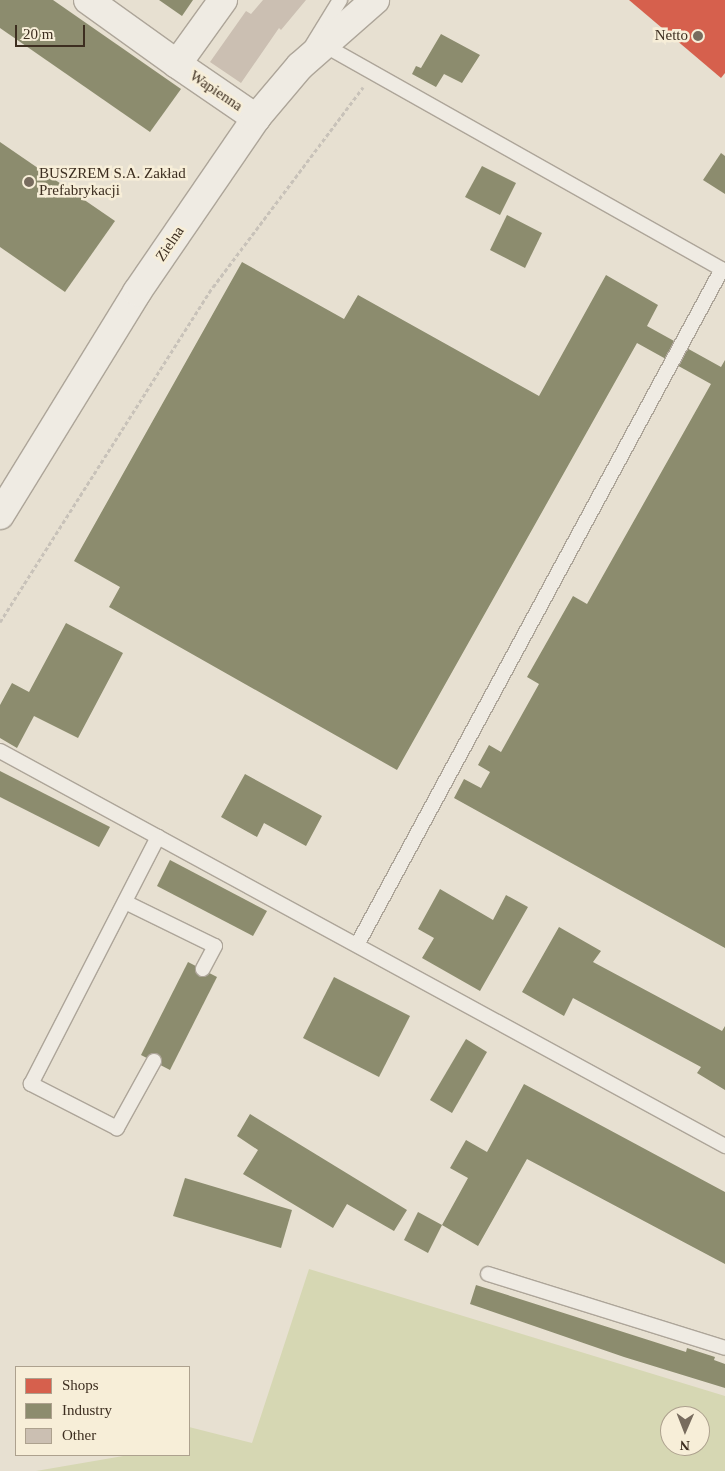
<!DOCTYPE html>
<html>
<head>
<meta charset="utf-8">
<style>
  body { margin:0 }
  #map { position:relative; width:725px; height:1471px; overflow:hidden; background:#e7e0d1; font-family:"Times New Roman",serif }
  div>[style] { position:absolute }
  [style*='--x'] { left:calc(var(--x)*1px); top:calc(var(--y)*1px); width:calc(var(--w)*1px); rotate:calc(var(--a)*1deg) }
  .green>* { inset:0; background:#d6d7b3 }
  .shops>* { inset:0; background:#d6604d }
  .industry>* { inset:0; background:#8c8c6e }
  .building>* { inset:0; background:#cbbfb2 }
  .path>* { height:3px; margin-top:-1.5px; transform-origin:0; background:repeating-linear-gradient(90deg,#c8c2b9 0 4px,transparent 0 6.5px) }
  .roads { filter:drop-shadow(1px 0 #ada599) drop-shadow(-1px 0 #ada599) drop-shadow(0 1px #ada599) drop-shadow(0 -1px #ada599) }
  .lane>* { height:14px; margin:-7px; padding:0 7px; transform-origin:7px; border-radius:7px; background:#efebe3 }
  .street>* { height:28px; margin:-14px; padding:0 14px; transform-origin:14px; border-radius:14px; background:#efebe3 }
  .secondary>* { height:28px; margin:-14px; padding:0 14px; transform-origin:14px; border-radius:14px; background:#efebe3 }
  .dots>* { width:14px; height:14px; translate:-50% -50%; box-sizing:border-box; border:2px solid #f7eed8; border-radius:50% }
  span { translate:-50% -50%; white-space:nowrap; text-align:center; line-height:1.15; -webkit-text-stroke:5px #f7eed8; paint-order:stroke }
  .poi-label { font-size:15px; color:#3d2e20 }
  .right { translate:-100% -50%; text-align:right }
  .left { translate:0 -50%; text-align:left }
  .street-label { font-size:15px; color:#3d2e20 }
  .legend { position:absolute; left:15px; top:1366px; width:175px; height:90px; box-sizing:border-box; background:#f7eed8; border:1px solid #ada18e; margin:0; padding:6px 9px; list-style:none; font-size:15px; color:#3d2e20 }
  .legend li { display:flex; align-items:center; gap:10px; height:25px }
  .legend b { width:25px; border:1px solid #ada18e }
  .north { position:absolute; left:660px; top:1406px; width:50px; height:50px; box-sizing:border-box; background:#f7eed8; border:1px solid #ada18e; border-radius:50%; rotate:181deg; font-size:14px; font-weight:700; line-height:20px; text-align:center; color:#3d2e20 }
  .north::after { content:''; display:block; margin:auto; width:18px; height:22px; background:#786c5e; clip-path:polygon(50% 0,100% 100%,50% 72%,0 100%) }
  .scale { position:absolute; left:15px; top:25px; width:70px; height:22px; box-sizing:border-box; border:2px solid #3d2e20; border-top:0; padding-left:6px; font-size:15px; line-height:18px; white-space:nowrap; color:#3d2e20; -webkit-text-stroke:4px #f7eed8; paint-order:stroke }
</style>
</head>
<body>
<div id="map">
  <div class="green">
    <div style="clip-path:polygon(evenodd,309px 1269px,725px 1396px,725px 1471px,36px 1471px,129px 1455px,189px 1455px,189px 1427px,252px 1443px,309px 1269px,670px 1416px,700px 1416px,700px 1446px,670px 1446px,670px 1416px)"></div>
  </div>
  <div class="shops">
    <div style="clip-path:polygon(629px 0,725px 0,725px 73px,721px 78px)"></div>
  </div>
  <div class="industry">
    <div style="clip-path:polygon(0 0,53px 0,181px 89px,150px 132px,0 28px)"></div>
    <div style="clip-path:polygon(159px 0,193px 0,182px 16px)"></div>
    <div style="clip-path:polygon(441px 34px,480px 55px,462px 83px,444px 74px,436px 87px,412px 74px,416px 66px,421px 68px)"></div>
    <div style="clip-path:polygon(0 142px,115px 221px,65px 292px,0 247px)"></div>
    <div style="clip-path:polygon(721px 153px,725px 156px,725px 194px,703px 180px)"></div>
    <div style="clip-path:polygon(482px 166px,516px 183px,500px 215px,465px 197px)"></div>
    <div style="clip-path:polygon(507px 215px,542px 233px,525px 268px,490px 250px)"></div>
    <div style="clip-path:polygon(242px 262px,344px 319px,358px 295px,539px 396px,606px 275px,658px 305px,647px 326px,721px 367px,725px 360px,725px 948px,454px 798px,464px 779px,481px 788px,490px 772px,478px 765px,489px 745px,501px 752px,539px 684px,527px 677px,573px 596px,587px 604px,711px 384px,637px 343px,397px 770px,109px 607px,120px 587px,74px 561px)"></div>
    <div style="clip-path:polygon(66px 623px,123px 653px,78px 738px,34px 716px,17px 748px,0 738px,0 705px,12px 683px,29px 692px)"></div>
    <div style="clip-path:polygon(0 771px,110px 827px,99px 847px,0 797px)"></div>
    <div style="clip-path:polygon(245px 774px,322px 816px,306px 846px,264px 823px,257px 837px,221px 817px)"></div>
    <div style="clip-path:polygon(170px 860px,267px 911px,253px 936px,157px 886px)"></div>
    <div style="clip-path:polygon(440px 889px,493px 920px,506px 895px,528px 907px,480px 991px,422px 958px,434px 938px,418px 929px)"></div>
    <div style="clip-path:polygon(559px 927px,601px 951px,593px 962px,722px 1031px,725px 1026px,725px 1090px,697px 1073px,701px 1067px,573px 998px,564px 1016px,522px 992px)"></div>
    <div style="clip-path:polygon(188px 962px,217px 977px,170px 1070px,141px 1055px)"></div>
    <div style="clip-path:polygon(334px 977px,410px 1016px,379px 1077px,303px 1038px)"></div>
    <div style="clip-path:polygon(466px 1039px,487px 1052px,452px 1113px,430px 1100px)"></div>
    <div style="clip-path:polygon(524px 1084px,725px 1192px,725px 1264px,527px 1159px,478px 1246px,442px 1225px,428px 1253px,404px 1240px,418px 1212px,442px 1225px,468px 1178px,450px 1168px,466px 1140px,487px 1152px)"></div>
    <div style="clip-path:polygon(250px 1114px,407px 1210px,394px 1231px,347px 1204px,333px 1228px,243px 1174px,258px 1150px,237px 1136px)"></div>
    <div style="clip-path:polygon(185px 1178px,292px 1210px,281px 1248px,173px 1216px)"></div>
    <div style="clip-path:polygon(476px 1285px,686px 1352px,687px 1348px,715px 1357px,714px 1360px,725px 1364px,725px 1388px,624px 1357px,470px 1304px)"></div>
  </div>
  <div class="building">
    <div style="clip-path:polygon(263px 0,306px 0,281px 30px,279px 28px,241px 83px,210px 62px,246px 11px,251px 14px)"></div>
  </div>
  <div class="path">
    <div style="--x:0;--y:622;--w:397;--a:-57.6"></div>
    <div style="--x:213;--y:287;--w:250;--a:-53.1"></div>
  </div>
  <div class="roads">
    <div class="lane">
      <div style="--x:313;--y:44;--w:52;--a:-58.5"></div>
      <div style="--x:324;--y:45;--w:460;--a:29.4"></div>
      <div style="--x:0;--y:751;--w:826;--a:28.58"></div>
      <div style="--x:125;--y:902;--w:100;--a:26.1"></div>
      <div style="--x:215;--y:946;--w:26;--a:118"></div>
      <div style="--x:357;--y:945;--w:768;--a:-61.63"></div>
      <div style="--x:154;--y:1061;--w:77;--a:118.9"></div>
      <div style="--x:117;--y:1128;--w:97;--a:-152.9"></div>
      <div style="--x:31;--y:1084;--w:278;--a:-62.8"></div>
      <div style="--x:488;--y:1274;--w:248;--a:17.3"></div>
    </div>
    <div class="street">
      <div style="--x:88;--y:0;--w:110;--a:35.7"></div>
      <div style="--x:177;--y:64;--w:96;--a:34.4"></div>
      <div style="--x:177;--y:64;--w:79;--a:-54.3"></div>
    </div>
    <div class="secondary">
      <div style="--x:0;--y:515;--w:262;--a:-58.4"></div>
      <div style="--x:137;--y:292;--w:211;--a:-55.6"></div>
      <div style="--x:256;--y:118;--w:68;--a:-49.8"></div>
      <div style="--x:300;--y:66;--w:100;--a:-41.3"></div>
    </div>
  </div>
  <div class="dots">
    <div style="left:698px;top:36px;background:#786c5e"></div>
    <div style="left:29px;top:182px;background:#786c5e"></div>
  </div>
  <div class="poi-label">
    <span class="right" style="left:688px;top:36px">Netto</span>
    <span class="left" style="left:39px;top:182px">BUSZREM S.A. Zakład<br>Prefabrykacji</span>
  </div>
  <div class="street-label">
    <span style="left:216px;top:91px;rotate:34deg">Wapienna</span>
    <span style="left:170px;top:244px;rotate:-56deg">Zielna</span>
  </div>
  <ul class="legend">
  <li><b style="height:14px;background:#d6604d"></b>Shops</li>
  <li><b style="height:14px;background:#8c8c6e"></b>Industry</li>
  <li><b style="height:14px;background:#cbbfb2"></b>Other</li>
  </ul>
  <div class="north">N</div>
  <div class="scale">20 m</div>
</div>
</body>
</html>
